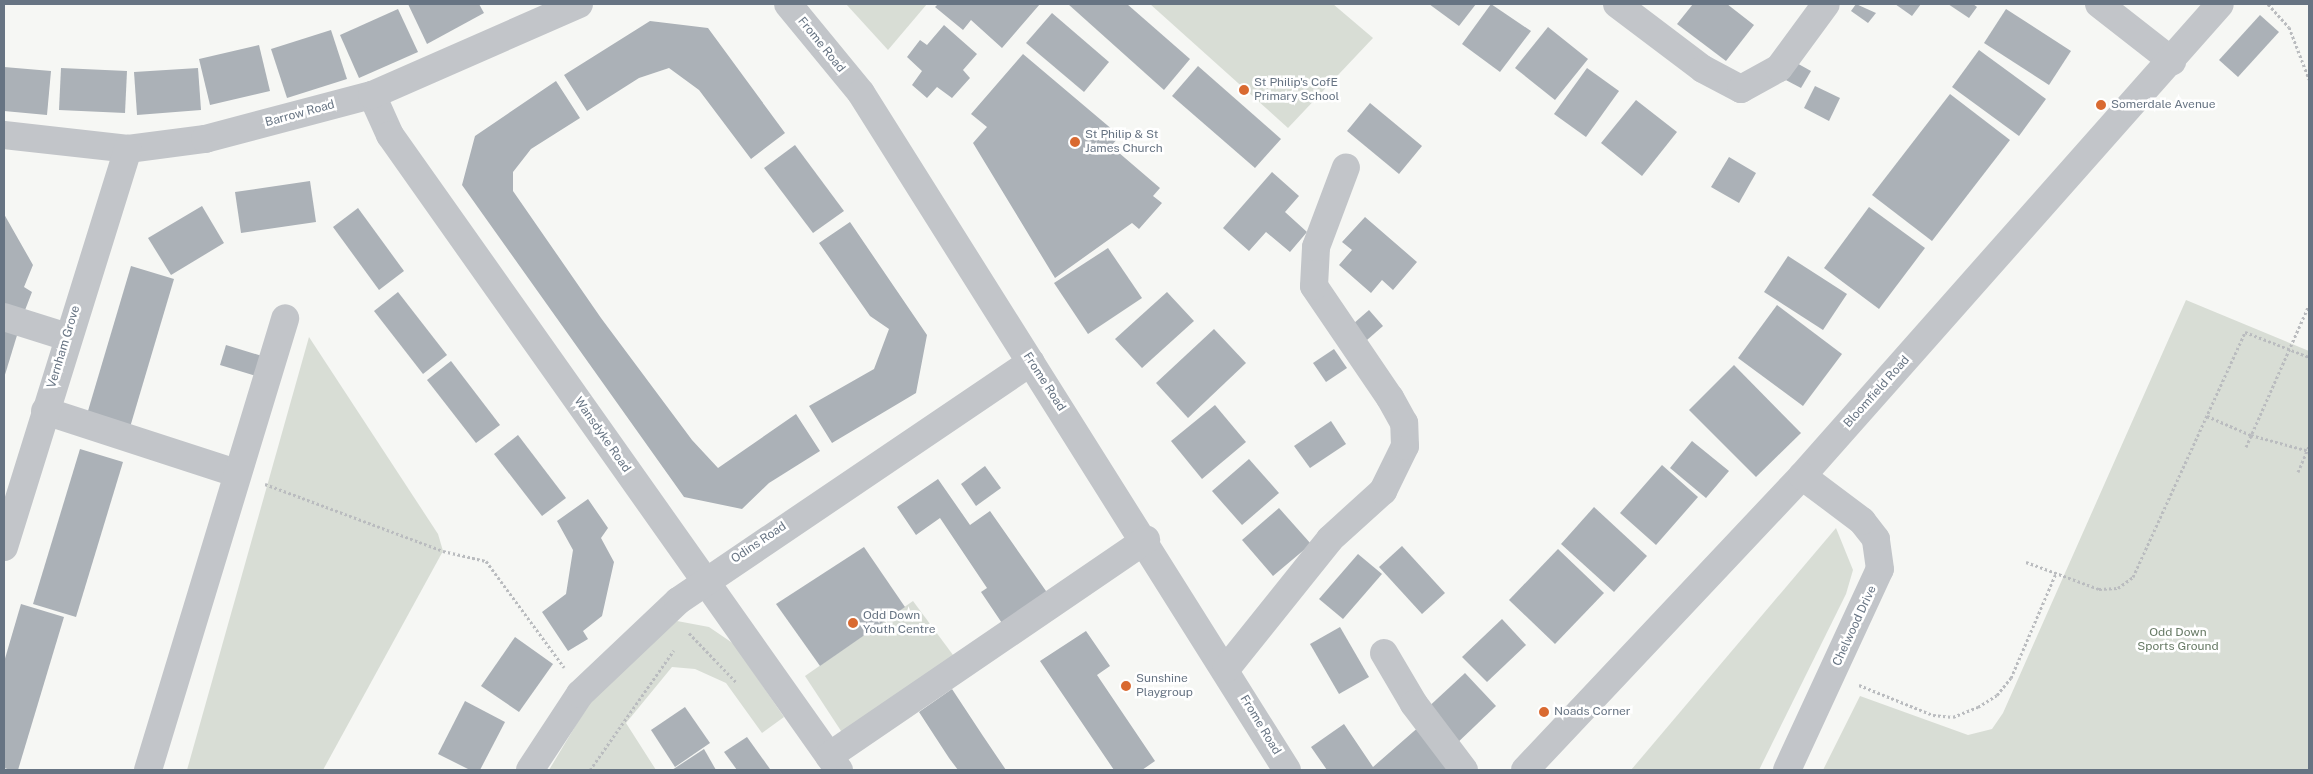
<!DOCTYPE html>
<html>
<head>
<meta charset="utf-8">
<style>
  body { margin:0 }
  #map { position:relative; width:2313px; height:774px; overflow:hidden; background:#f6f7f4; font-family:"Public Sans",sans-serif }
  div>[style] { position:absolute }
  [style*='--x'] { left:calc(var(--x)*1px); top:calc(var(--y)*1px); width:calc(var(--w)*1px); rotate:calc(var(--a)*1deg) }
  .green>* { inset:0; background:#d8ddd5 }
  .building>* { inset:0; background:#abb1b7 }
  .path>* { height:3px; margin-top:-1.5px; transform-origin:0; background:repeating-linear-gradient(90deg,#babcbf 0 2.5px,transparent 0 5px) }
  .minor>* { height:28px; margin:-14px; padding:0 14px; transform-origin:14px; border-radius:14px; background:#c2c5c9 }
  .dots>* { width:14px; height:14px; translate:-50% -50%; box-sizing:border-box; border:2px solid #fff; border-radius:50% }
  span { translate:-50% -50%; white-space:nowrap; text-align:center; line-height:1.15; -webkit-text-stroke:5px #fff; paint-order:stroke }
  .street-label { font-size:12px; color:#677483 }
  .poi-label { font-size:12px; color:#677483 }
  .left { translate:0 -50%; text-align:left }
  .park-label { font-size:12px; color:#687b66 }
  .frame { position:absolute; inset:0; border:5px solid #677483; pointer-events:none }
</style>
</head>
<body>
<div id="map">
  <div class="green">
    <div style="clip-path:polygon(846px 4px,927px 4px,888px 50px)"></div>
    <div style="clip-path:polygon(1150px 4px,1333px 4px,1373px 38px,1288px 128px)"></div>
    <div style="clip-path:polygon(2186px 300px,2309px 351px,2309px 770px,1823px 770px,1860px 696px,1968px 735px,1992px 729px,2003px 713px)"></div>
    <div style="clip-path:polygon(309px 337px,438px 534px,443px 551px,323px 770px,187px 770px)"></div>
    <div style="clip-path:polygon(1836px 528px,1853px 570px,1846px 594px,1759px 770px,1631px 770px)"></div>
    <div style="clip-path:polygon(913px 601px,956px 659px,843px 734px,805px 676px)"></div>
    <div style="clip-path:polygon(677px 621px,709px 627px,734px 644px,784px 717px,762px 733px,726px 683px,695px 669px,672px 667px,626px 723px,656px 770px,549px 770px,603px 680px)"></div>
  </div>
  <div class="building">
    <div style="clip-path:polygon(408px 4px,479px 4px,484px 13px,427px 44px)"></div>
    <div style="clip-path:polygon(938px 4px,1040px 4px,1002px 48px,971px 20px,963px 30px,935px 7px)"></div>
    <div style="clip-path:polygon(1068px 4px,1127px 4px,1190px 59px,1164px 90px)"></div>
    <div style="clip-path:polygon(1429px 4px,1476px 4px,1459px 26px)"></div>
    <div style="clip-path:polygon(1491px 4px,1531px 31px,1500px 72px,1462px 44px)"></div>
    <div style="clip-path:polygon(1693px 4px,1727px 4px,1754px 25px,1726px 61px,1677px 24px)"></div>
    <div style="clip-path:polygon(1856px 4px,1876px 13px,1868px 23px,1851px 11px)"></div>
    <div style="clip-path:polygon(1895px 4px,1921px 4px,1912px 16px)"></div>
    <div style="clip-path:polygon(1948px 4px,1973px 4px,1977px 7px,1969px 18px)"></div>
    <div style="clip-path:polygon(398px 9px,418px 52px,359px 78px,340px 35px)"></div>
    <div style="clip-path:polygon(2006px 9px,2071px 51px,2049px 85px,1984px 43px)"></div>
    <div style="clip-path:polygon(1052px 13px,1109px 62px,1084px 92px,1026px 43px)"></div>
    <div style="clip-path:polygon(2260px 15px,2279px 32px,2238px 77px,2219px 60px)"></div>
    <div style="clip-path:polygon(650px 21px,708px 28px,785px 133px,751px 159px,699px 90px,669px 68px,639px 78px,587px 111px,564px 75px)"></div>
    <div style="clip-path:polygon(944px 25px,977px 54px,963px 70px,970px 78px,952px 98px,937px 87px,927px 98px,912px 85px,922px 71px,907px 57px,920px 40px,927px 45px)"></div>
    <div style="clip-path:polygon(1548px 27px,1588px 59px,1555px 100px,1515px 68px)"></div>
    <div style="clip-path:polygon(331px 30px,347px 79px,287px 98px,271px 49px)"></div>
    <div style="clip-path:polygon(259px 45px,270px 91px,210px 105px,199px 59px)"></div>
    <div style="clip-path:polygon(1979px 50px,2046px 99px,2019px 136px,1952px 87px)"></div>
    <div style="clip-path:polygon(1023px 54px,1120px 136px,1111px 146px,1160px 188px,1153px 196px,1162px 203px,1139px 229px,1132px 223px,1055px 278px,973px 143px,987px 127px,971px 114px)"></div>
    <div style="clip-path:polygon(1793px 61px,1811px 71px,1801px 88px,1782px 78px)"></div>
    <div style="clip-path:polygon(1198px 66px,1281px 139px,1255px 168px,1172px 96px)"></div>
    <div style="clip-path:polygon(4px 67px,51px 71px,47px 115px,4px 111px)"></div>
    <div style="clip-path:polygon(61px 68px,127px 71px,125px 113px,59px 110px)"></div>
    <div style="clip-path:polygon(198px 68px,201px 110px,137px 115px,134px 72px)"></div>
    <div style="clip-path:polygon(1587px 68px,1619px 91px,1586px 137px,1554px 114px)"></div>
    <div style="clip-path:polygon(556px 81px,580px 118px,531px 149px,513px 172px,513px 191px,601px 318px,692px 440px,718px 468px,796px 414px,820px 451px,769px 483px,742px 509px,684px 497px,462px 185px,475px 136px)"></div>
    <div style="clip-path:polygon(1815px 86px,1840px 98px,1829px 121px,1804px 108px)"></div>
    <div style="clip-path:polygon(1950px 94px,2010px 140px,1932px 241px,1872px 195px)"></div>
    <div style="clip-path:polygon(1636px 100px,1677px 132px,1642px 176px,1601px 143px)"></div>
    <div style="clip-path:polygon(1370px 103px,1422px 146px,1399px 174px,1347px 131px)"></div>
    <div style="clip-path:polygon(795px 145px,844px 211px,813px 233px,764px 168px)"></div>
    <div style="clip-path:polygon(1729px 157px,1756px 173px,1739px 203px,1711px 187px)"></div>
    <div style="clip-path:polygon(1272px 172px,1299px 196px,1285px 212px,1307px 232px,1290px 252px,1266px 232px,1249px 251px,1223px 228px)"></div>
    <div style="clip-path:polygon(310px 181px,316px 222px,241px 233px,235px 192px)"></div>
    <div style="clip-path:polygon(202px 206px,224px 243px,171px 275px,148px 238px)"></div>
    <div style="clip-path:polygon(1869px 207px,1925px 248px,1879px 309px,1824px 268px)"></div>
    <div style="clip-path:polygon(358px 208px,404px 271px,379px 290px,333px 227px)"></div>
    <div style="clip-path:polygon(4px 214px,33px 265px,24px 287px,32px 292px,22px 318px,4px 312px)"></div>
    <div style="clip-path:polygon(1365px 217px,1417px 262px,1393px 290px,1382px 280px,1371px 293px,1339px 265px,1352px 250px,1342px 242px)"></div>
    <div style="clip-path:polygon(850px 222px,927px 335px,916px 393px,832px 443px,809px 406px,874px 369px,889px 329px,870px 316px,819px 243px)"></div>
    <div style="clip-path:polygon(1108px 248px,1142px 298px,1088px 334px,1054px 283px)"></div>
    <div style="clip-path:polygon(1788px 256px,1847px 294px,1823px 330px,1764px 292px)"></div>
    <div style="clip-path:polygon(131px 266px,174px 279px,128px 434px,85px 421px)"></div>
    <div style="clip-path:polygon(398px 292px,447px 355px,423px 374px,374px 311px)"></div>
    <div style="clip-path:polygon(1167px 292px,1194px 321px,1142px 368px,1115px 339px)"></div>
    <div style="clip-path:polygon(1777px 305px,1842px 354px,1803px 406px,1738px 358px)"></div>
    <div style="clip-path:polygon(1369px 310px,1383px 326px,1367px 340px,1353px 324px)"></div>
    <div style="clip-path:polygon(4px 327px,18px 332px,4px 378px)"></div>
    <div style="clip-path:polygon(1214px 329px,1246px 363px,1188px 418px,1156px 383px)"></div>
    <div style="clip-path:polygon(226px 345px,262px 356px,256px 376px,220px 365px)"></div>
    <div style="clip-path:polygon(1334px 349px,1347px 368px,1326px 382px,1313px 363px)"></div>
    <div style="clip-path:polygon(451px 361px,500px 425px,476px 443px,427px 380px)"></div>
    <div style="clip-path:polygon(1734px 365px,1801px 433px,1756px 477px,1689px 410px)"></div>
    <div style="clip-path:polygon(1215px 405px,1246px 442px,1202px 479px,1171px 441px)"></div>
    <div style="clip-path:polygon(1331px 421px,1346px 444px,1310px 468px,1294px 446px)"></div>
    <div style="clip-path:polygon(518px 435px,566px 498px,542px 516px,494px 454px)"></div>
    <div style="clip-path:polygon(1692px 441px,1729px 471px,1706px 498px,1670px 468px)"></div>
    <div style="clip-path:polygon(80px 449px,123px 462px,76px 617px,33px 604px)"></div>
    <div style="clip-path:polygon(1249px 459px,1279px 493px,1242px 525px,1212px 491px)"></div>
    <div style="clip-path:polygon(1662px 465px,1698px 497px,1656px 545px,1620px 513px)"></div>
    <div style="clip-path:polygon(985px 466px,1001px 488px,976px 506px,961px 484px)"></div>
    <div style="clip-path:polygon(938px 479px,970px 525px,990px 511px,1053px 601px,1008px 632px,981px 592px,987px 588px,940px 518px,916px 535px,897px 507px)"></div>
    <div style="clip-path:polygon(588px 499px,608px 528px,601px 538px,614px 562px,602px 616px,583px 631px,588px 639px,568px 651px,542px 612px,566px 594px,573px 550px,557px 521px)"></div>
    <div style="clip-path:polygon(1594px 507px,1647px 556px,1614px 592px,1561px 544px)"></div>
    <div style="clip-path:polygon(1279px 508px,1311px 544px,1273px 576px,1242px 540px)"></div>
    <div style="clip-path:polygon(1402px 546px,1445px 593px,1422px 614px,1379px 567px)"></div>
    <div style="clip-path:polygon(864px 547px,905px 607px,820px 666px,776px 604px)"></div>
    <div style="clip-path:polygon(1558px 549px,1604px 593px,1555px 644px,1509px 600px)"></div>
    <div style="clip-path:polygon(1358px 554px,1382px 574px,1343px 619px,1319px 599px)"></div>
    <div style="clip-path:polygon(21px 604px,64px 617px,18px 770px,11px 770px,4px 768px,4px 662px)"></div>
    <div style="clip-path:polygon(1502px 619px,1526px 645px,1487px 682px,1462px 657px)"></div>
    <div style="clip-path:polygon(1340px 627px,1369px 677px,1339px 694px,1310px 644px)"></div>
    <div style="clip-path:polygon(1086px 631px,1110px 666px,1097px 675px,1155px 761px,1142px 770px,1114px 770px,1040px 661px)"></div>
    <div style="clip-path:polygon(515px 637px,553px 664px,519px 712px,481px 686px)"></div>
    <div style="clip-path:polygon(1465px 673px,1496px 706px,1454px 746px,1423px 712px)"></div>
    <div style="clip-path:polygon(952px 689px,983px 736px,1006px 770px,958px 770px,949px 758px,919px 712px)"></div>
    <div style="clip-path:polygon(465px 701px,505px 722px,480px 770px,470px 770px,438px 754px)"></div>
    <div style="clip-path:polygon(685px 707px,710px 743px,675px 767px,651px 730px)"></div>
    <div style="clip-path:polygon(1344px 724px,1373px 767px,1421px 725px,1460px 770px,1327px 770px,1311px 747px)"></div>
    <div style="clip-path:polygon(747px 737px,770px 769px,769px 770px,737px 770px,724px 752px)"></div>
    <div style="clip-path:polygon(704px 749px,716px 770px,672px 770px)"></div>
  </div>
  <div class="path">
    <div style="--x:2268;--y:4;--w:31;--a:48"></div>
    <div style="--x:2289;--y:27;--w:56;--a:69"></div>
    <div style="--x:2207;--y:416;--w:48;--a:23.4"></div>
    <div style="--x:2251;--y:435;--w:60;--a:15.4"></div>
    <div style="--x:2246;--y:447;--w:155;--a:-66.1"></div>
    <div style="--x:2298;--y:472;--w:28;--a:-67"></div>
    <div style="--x:265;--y:484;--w:190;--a:20.6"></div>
    <div style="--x:443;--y:551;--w:44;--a:13.1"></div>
    <div style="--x:486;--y:561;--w:132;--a:53.7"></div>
    <div style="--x:2026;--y:562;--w:78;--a:20.3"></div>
    <div style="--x:2099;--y:589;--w:19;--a:-3"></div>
    <div style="--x:2118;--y:588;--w:19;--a:-36"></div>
    <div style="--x:2133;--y:577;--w:269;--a:-65.4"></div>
    <div style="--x:2245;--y:332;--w:69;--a:21.3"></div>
    <div style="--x:689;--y:633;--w:69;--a:46.2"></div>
    <div style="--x:1859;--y:685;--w:80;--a:22.1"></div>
    <div style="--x:1933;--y:715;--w:20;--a:6"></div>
    <div style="--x:1953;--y:717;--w:27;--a:-22"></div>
    <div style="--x:1978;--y:707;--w:22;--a:-32"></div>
    <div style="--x:1997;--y:695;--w:22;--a:-51"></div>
    <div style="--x:2011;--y:678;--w:114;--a:-66.8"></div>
    <div style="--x:590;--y:770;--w:146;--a:-55"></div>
  </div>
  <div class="minor">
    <div style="--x:788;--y:4;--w:115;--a:50.6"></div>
    <div style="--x:861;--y:93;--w:800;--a:57.82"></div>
    <div style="--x:1617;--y:4;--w:108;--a:37.1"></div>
    <div style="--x:1703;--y:69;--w:43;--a:27.8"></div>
    <div style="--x:1741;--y:89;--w:43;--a:-28.9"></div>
    <div style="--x:1779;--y:68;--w:79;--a:-53.7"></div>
    <div style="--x:2099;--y:4;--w:93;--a:38"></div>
    <div style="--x:372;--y:95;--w:44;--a:65.8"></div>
    <div style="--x:390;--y:135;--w:778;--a:54.74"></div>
    <div style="--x:4;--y:135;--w:125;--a:6.4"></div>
    <div style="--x:128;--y:149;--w:78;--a:-7.4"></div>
    <div style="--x:205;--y:139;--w:173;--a:-14.8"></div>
    <div style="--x:372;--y:95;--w:226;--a:-23.7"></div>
    <div style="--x:4;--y:317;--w:66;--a:17.6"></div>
    <div style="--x:45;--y:411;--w:201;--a:18"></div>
    <div style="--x:4;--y:547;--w:417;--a:-72.7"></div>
    <div style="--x:1384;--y:653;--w:59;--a:59.5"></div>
    <div style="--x:1414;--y:704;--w:83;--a:52.9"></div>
    <div style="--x:1226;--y:669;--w:166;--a:-51.3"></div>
    <div style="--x:1330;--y:539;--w:72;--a:-42.2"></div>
    <div style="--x:1383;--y:491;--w:50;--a:-63.9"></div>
    <div style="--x:1405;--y:446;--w:23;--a:-92"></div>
    <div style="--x:1404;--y:423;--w:29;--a:-119"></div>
    <div style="--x:1390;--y:398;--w:135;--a:-124.2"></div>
    <div style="--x:1314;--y:286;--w:39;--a:-87"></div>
    <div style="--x:1316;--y:247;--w:85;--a:-69.4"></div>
    <div style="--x:829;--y:756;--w:384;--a:-34.3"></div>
    <div style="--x:148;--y:770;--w:472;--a:-73.1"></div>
    <div style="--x:530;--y:770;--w:91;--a:-56.7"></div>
    <div style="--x:580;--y:694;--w:135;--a:-43.5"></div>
    <div style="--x:678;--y:601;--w:426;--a:-34.1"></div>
    <div style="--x:1525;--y:770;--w:404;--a:-46.7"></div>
    <div style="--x:1802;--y:476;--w:630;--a:-48.47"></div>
    <div style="--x:1787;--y:770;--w:221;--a:-65.2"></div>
    <div style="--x:1880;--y:569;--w:30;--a:-98"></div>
    <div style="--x:1876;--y:539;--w:23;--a:-128"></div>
    <div style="--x:1862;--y:521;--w:75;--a:-143.1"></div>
  </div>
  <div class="dots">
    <div style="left:1244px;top:90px;background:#d96a31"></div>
    <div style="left:2101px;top:105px;background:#d96a31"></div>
    <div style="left:1075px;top:142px;background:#d96a31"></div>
    <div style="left:853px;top:623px;background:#d96a31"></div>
    <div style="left:1126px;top:686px;background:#d96a31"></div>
    <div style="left:1544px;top:712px;background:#d96a31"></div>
  </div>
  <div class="street-label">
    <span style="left:821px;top:45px;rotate:51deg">Frome Road</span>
    <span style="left:300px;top:114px;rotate:-15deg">Barrow Road</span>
    <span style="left:64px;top:347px;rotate:-73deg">Vernham Grove</span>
    <span style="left:1044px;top:382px;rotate:57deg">Frome Road</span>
    <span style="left:1877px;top:392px;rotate:-48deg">Bloomfield Road</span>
    <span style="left:602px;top:435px;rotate:55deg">Wansdyke Road</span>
    <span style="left:759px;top:543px;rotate:-34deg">Odins Road</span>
    <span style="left:1855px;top:626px;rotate:-65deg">Chelwood Drive</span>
    <span style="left:1260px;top:725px;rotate:59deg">Frome Road</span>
  </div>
  <div class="poi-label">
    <span class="left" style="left:1254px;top:90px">St Philip's CofE<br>Primary School</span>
    <span class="left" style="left:2111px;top:105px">Somerdale Avenue</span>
    <span class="left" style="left:1085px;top:142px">St Philip &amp; St<br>James Church</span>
    <span class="left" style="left:863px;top:623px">Odd Down<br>Youth Centre</span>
    <span class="left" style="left:1136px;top:686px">Sunshine<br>Playgroup</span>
    <span class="left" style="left:1554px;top:712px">Noads Corner</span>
  </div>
  <div class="park-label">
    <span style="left:2178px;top:640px">Odd Down<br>Sports Ground</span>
  </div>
  <div class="frame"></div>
</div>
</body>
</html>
